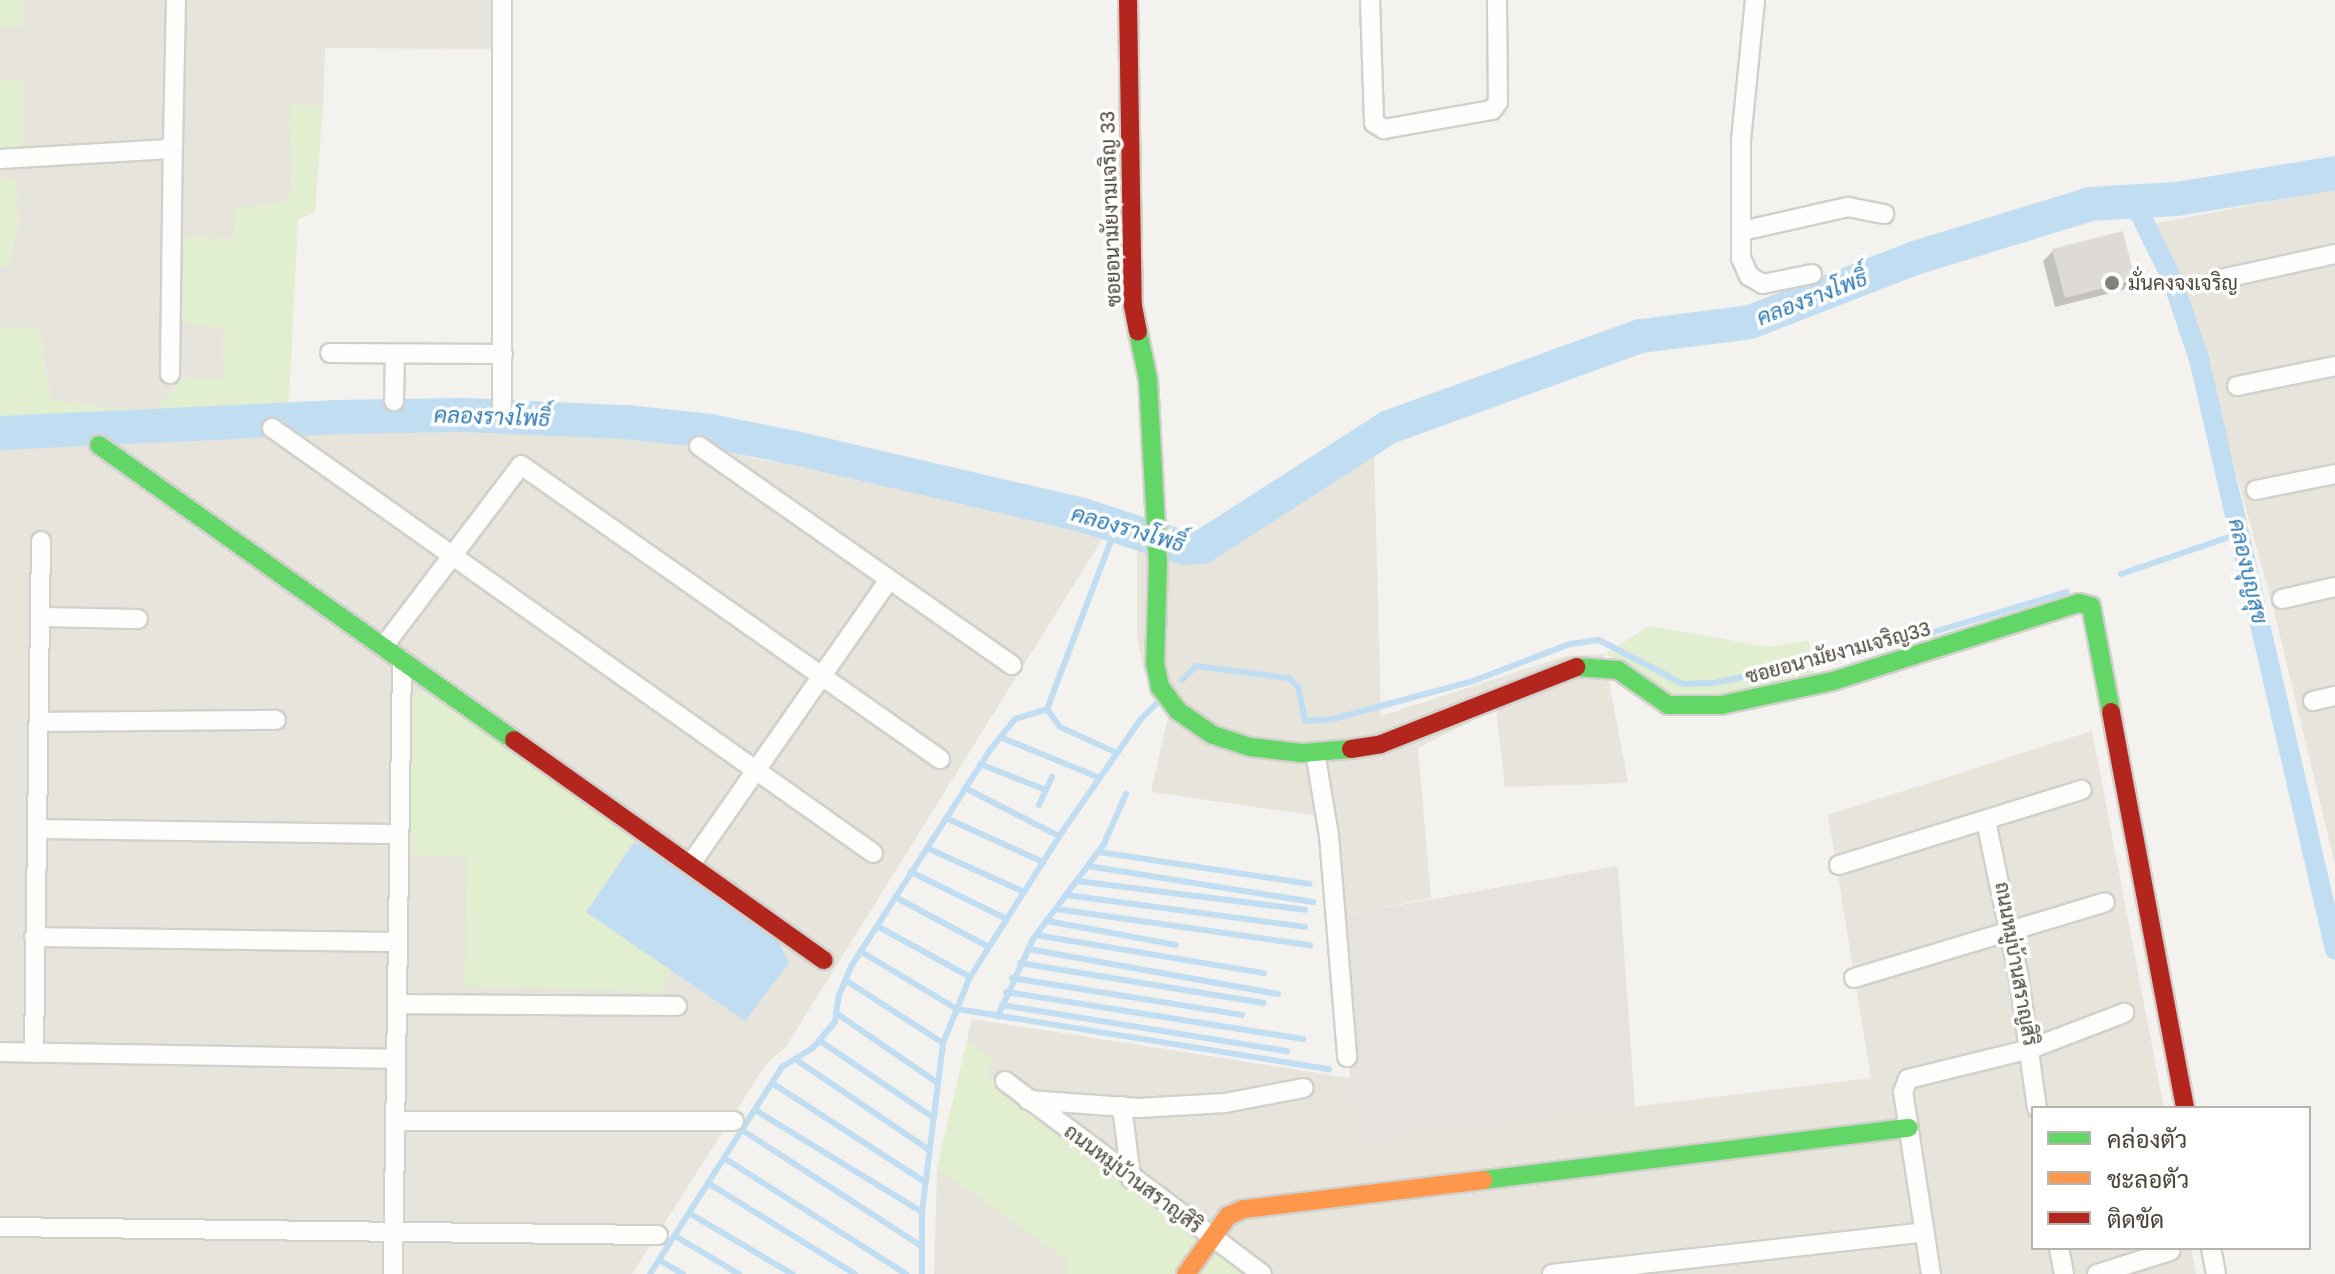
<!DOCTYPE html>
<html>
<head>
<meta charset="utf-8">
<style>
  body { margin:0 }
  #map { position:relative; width:2335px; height:1274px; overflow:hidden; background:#f4f2ee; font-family:Arial,Sarabun,sans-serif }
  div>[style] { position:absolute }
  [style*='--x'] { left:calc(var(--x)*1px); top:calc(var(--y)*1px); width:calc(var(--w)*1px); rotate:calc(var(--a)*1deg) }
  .residential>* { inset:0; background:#e7e4dc }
  .industrial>* { inset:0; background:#e6e2de }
  .green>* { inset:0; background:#e1eecf }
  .water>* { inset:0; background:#c0ddf1 }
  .shadow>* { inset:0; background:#0003 }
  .stream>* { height:6px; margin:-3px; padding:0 3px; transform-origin:3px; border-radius:3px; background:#c0ddf1 }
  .canal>* { height:20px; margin:-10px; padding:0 10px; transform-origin:10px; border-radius:10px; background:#c0ddf1 }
  .river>* { height:34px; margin:-17px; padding:0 17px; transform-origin:17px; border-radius:17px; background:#c0ddf1 }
  .building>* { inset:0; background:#dedbd6 }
  .roads { filter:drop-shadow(2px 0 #d2d0cb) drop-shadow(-2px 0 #d2d0cb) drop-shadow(0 2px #d2d0cb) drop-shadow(0 -2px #d2d0cb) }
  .street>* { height:18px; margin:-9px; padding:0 9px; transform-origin:9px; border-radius:9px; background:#fdfdfc }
  .fast>* { height:18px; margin:-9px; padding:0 9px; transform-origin:9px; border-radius:9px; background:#63d668 }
  .slow>* { height:18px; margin:-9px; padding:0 9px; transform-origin:9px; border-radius:9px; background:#ff974d }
  .jam>* { height:18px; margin:-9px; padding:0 9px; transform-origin:9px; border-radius:9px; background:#b3261e }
  .dots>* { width:22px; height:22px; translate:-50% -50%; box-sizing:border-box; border:4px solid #fff; border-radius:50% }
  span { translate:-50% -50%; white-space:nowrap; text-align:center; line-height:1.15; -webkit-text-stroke:7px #fff; paint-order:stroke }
  .street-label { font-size:20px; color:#4b4439 }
  .poi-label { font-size:20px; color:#4b4439 }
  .left { translate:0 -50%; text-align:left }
  .water-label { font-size:22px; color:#2e7ab2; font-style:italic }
  .legend { position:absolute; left:2031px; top:1106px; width:280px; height:144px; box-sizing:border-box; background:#fff; border:2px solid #b7b4b0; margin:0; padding:10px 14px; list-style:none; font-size:24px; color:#4b4439 }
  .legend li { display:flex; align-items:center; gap:16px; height:40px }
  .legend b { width:40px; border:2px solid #b7b4b0 }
</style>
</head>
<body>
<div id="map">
  <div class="residential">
    <div style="clip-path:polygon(23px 0,494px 0,496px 49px,325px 48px,323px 106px,290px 104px,292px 192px,281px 204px,235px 207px,235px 239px,180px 238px,224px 327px,223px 381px,184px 377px,152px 413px,51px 400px,39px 329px,0 327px,0 267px,9px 266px,16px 180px,0 179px,0 168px,22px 167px,23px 81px,0 80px,0 27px,24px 27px)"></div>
    <div style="clip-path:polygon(2335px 189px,2335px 865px,2276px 619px,2192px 310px,2152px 224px)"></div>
    <div style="clip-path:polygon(452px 424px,684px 437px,755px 459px,889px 478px,1092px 527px,1103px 538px,785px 1048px,766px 1064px,632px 1274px,0 1274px,0 449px,311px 427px)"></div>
    <div style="clip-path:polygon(1374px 449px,1381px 716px,1566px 656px,1604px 654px,1628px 783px,1505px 787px,1496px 709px,1418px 748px,1431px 898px,1344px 915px,1317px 816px,1151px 792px,1169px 713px,1144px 671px,1137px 637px,1137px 543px,1216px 554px)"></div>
    <div style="clip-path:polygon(2092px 731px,2164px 1108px,2033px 1108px,2033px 1248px,2191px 1248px,2196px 1274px,934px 1274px,937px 1168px,972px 1019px,1350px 1078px,1360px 1140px,1871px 1078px,1828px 815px)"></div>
  </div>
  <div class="industrial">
    <div style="clip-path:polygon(1618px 866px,1635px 1107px,1360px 1140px,1350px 1078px,1344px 915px)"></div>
  </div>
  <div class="green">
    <div style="clip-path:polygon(0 0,23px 0,24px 27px,0 27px)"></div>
    <div style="clip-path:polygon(0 80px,23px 81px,22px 150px,0 151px)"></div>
    <div style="clip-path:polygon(290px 103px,323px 106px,315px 211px,298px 220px,289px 402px,372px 400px,407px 410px,257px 411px,0 426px,0 327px,39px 329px,51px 400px,152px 413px,184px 377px,222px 381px,224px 328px,181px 323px,180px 238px,234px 239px,235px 207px,281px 204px,292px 192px)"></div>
    <div style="clip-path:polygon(0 179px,16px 180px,19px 223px,8px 267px,0 267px)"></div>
    <div style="clip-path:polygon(1649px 626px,1769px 647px,1808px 640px,1815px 677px,1716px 697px,1672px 697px,1645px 674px,1605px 654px)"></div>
    <div style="clip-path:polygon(436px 692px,635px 837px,586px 912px,671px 970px,661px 992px,465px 986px,467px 857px,412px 855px,407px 706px,417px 693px)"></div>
    <div style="clip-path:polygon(967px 1041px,994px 1060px,987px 1075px,993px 1083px,1242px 1274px,1067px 1274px,1068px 1260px,937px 1168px)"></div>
  </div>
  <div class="water">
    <div style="clip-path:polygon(634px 843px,643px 845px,778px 941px,789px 963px,745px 1021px,586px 912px)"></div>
  </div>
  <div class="shadow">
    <div style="clip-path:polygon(2053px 251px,2133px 280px,2123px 290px,2055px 307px,2043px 261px)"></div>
  </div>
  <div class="stream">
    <div style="--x:2121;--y:574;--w:127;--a:-18.9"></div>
    <div style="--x:1182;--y:680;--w:20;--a:-45"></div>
    <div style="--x:1196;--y:666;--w:94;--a:7.4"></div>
    <div style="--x:1289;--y:678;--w:13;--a:45"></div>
    <div style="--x:1298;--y:687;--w:35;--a:78"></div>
    <div style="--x:1305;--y:721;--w:28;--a:-4"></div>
    <div style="--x:1333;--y:719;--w:145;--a:-15.2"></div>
    <div style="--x:1473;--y:681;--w:104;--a:-20.9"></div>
    <div style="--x:1570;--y:644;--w:29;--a:-8"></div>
    <div style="--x:1599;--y:640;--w:95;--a:27.6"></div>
    <div style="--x:1683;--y:684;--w:30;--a:-2"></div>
    <div style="--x:1713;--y:683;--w:151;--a:-11.1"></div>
    <div style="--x:1861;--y:654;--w:215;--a:-16.8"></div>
    <div style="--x:1047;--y:709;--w:22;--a:54"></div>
    <div style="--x:1060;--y:727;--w:63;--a:24.5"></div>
    <div style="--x:1000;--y:737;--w:108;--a:22.3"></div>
    <div style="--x:980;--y:764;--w:71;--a:21.5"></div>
    <div style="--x:965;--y:788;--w:106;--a:27.1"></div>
    <div style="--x:1039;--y:805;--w:31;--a:-65"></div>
    <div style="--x:946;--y:818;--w:107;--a:24.4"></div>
    <div style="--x:927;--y:848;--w:107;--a:24.4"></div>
    <div style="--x:1099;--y:852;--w:213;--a:8.6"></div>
    <div style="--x:1088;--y:866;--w:228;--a:9.1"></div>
    <div style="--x:911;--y:872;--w:107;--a:26.1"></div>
    <div style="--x:1077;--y:881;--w:230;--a:7.2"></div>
    <div style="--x:1066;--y:895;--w:241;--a:7.6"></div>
    <div style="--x:895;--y:897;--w:106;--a:28"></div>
    <div style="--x:1056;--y:909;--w:257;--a:8.1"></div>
    <div style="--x:1047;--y:921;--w:131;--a:10.5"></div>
    <div style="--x:877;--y:926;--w:106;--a:28.7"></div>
    <div style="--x:1036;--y:935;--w:231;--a:9.5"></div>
    <div style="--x:1028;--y:949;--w:254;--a:10.2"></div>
    <div style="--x:860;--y:951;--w:113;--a:30.9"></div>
    <div style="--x:957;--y:1009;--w:377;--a:9.2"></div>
    <div style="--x:1020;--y:963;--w:247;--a:9.3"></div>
    <div style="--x:1012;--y:978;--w:233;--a:9.1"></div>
    <div style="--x:845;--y:980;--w:117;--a:32.7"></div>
    <div style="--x:1006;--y:992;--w:301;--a:9"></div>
    <div style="--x:1002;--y:1005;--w:289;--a:9.2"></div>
    <div style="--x:836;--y:1013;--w:120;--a:34.5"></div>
    <div style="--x:998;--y:1016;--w:85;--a:-65.6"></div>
    <div style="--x:1033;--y:939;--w:119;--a:-53.2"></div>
    <div style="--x:1104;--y:844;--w:55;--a:-66.3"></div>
    <div style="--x:820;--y:1041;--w:134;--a:34"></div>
    <div style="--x:795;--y:1059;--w:161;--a:34.1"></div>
    <div style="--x:772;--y:1083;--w:182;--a:32.9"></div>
    <div style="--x:755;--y:1110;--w:196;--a:31.4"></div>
    <div style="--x:742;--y:1130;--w:213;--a:32.9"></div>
    <div style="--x:724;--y:1158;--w:216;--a:32.5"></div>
    <div style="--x:708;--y:1183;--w:173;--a:31.8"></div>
    <div style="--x:689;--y:1213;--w:120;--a:30.6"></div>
    <div style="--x:675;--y:1236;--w:74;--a:30.7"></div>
    <div style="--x:659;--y:1260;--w:28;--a:30"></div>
    <div style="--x:650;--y:1274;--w:246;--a:-57.5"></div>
    <div style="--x:782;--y:1067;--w:36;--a:-32"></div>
    <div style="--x:813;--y:1048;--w:34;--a:-50"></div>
    <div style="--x:835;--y:1022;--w:27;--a:-82"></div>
    <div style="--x:839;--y:995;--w:33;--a:-67"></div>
    <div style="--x:852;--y:965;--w:255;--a:-57.3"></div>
    <div style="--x:990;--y:750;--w:40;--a:-51"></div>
    <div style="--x:1015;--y:719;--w:34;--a:-17"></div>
    <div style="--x:1047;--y:709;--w:197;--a:-69.2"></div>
    <div style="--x:922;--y:1274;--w:62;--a:-90"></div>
    <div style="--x:922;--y:1212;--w:170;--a:-82.9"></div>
    <div style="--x:943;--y:1043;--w:71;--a:-67.8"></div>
    <div style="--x:970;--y:977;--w:172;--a:-57.6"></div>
    <div style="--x:1062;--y:832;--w:136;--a:-55.1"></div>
    <div style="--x:1140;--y:720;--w:27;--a:-45"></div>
  </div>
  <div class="canal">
    <div style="--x:2134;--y:202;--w:86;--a:63.7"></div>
    <div style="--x:2172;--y:279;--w:84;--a:71.4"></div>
    <div style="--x:2199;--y:359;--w:606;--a:77.04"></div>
  </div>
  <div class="river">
    <div style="--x:0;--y:433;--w:334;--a:-2.7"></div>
    <div style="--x:334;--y:417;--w:129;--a:-0.9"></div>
    <div style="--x:463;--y:415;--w:163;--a:2.5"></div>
    <div style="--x:626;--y:422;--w:84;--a:6.1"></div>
    <div style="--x:710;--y:431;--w:87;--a:11.3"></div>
    <div style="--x:795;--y:448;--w:295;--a:13.1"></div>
    <div style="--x:1082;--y:515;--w:108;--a:17.8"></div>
    <div style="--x:1185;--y:548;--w:17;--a:-3"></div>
    <div style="--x:1202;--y:547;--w:222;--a:-32.7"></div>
    <div style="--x:1389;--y:427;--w:268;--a:-19.9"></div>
    <div style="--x:1641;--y:336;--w:110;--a:-7.3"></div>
    <div style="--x:1750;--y:322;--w:177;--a:-21.2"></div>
    <div style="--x:1915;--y:258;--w:183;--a:-17.1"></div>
    <div style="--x:2090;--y:204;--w:87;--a:-3.3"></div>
    <div style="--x:2177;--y:199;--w:160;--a:-9.3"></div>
  </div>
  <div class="building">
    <div style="clip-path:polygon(2123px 231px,2135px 280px,2065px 298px,2052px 249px)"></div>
  </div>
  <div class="roads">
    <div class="street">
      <div style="--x:502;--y:0;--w:405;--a:90"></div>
      <div style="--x:1370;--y:0;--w:123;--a:88.1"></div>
      <div style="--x:1374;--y:123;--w:12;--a:31"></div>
      <div style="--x:1384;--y:129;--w:110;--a:-10"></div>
      <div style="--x:1492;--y:110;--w:10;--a:-53"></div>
      <div style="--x:1498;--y:102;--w:102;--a:-90.6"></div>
      <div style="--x:1755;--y:0;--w:142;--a:95.7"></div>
      <div style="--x:1741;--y:141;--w:117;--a:90"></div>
      <div style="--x:1741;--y:258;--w:20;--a:66"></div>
      <div style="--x:1749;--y:276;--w:16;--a:30"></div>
      <div style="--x:1763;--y:284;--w:50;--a:-11.5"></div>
      <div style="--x:0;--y:159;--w:166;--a:-3.4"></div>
      <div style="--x:166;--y:149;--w:9;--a:-36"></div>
      <div style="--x:173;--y:144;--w:144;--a:-88.8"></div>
      <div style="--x:1742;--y:231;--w:109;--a:-12.8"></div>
      <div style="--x:1848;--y:207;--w:37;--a:11"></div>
      <div style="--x:2216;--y:280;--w:122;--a:-12.3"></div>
      <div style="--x:330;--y:353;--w:173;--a:0.3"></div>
      <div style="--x:170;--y:374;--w:230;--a:-89.3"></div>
      <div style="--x:2237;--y:386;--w:100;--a:-11.5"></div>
      <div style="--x:394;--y:401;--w:47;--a:-88.8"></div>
      <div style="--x:272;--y:428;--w:736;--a:35.27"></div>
      <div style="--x:699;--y:446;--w:382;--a:35"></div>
      <div style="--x:2256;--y:490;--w:81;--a:-11.4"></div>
      <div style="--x:2282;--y:599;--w:54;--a:-12.8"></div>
      <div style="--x:41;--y:617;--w:97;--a:1.2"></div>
      <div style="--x:383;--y:647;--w:228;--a:-52.8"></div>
      <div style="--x:521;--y:465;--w:512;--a:35.06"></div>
      <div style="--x:2313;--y:701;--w:23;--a:-13"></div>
      <div style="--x:39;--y:722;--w:237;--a:-0.5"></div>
      <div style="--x:1315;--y:752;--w:85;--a:80.5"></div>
      <div style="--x:1329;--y:836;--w:222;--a:85.3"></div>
      <div style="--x:1986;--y:821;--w:161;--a:78.2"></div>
      <div style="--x:2019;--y:979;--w:130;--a:82.1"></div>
      <div style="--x:37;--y:829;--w:362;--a:0.8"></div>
      <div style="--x:690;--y:865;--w:348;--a:-55.1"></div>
      <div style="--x:1839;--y:865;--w:254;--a:-17.2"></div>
      <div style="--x:34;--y:937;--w:364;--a:0.8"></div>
      <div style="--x:1854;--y:978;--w:262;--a:-16.8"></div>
      <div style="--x:397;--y:1004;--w:280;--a:0.4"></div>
      <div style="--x:0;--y:1052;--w:396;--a:1"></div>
      <div style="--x:34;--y:1053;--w:512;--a:-89.22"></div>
      <div style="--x:1005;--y:1081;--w:321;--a:36.9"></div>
      <div style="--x:1028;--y:1100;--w:111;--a:4.1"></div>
      <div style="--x:1139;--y:1108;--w:86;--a:-3.3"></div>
      <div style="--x:1225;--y:1103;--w:80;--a:-10.8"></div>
      <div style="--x:1122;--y:1106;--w:73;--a:82.9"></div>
      <div style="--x:395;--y:1121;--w:339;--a:0"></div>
      <div style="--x:0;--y:1227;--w:658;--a:0.7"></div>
      <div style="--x:2059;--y:1248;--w:26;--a:79"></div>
      <div style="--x:2211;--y:1248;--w:26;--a:79"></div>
      <div style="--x:393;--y:1274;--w:614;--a:-89.16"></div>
      <div style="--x:1552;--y:1274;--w:375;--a:-6.4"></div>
      <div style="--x:1931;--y:1274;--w:184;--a:-98.7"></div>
      <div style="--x:1903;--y:1092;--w:14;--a:-69"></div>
      <div style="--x:1908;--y:1079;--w:126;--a:-13.8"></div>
      <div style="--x:2030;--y:1049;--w:101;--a:-21"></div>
      <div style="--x:2097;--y:1274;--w:77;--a:-17.5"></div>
    </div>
    <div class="fast">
      <div style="--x:1138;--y:332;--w:48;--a:78"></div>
      <div style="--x:1148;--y:379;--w:185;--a:86.9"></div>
      <div style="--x:1158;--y:564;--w:99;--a:91.7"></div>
      <div style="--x:1155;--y:663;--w:25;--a:78"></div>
      <div style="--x:1160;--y:687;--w:30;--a:53"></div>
      <div style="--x:1178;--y:711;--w:42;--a:34.4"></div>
      <div style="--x:1213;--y:735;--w:39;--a:18"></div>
      <div style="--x:1250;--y:747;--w:52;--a:6.6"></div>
      <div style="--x:1302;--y:753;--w:49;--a:-4.7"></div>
      <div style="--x:99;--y:445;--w:509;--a:35.41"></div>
      <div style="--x:1576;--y:667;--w:42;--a:4.1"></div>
      <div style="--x:1618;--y:670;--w:61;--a:35"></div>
      <div style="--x:1668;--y:705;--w:53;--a:0"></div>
      <div style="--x:1721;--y:705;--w:115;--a:-12.1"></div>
      <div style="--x:1833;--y:681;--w:258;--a:-17.6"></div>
      <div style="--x:2079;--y:603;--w:12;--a:14"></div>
      <div style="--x:2091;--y:606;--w:108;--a:79.3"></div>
      <div style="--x:1483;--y:1180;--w:429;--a:-7"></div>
    </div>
    <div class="slow">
      <div style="--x:1186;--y:1274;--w:72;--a:-54.1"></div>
      <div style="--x:1228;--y:1216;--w:17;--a:-24"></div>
      <div style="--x:1244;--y:1209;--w:241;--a:-6.9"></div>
    </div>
    <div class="jam">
      <div style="--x:1128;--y:0;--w:306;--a:89.1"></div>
      <div style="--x:1133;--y:306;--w:26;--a:79"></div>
      <div style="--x:2111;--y:712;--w:403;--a:79.4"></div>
      <div style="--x:514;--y:740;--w:380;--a:35.4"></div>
      <div style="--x:1351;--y:749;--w:30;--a:-9"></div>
      <div style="--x:1381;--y:744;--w:210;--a:-21.5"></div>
    </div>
  </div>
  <div class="dots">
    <div style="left:2112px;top:283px;background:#868178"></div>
  </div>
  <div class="street-label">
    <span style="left:1111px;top:209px;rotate:-92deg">ซอยอนามัยงามเจริญ 33</span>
    <span style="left:1838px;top:653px;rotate:-15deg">ซอยอนามัยงามเจริญ33</span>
    <span style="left:2016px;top:964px;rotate:80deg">ถนนหมู่บ้านสราญสิริ</span>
    <span style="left:1133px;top:1179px;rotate:37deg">ถนนหมู่บ้านสราญสิริ</span>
  </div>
  <div class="poi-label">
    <span class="left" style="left:2128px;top:283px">มั่นคงจงเจริญ</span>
  </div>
  <div class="water-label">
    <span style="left:1812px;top:298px;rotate:-21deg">คลองรางโพธิ์</span>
    <span style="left:492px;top:417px;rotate:2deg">คลองรางโพธิ์</span>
    <span style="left:1128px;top:529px;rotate:16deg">คลองรางโพธิ์</span>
    <span style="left:2248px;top:571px;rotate:77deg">คลองบุญสุข</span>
  </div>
  <ul class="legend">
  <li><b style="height:10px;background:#63d668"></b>คล่องตัว</li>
  <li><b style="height:10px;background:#ff974d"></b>ชะลอตัว</li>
  <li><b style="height:10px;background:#b3261e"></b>ติดขัด</li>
  </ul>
</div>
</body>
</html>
